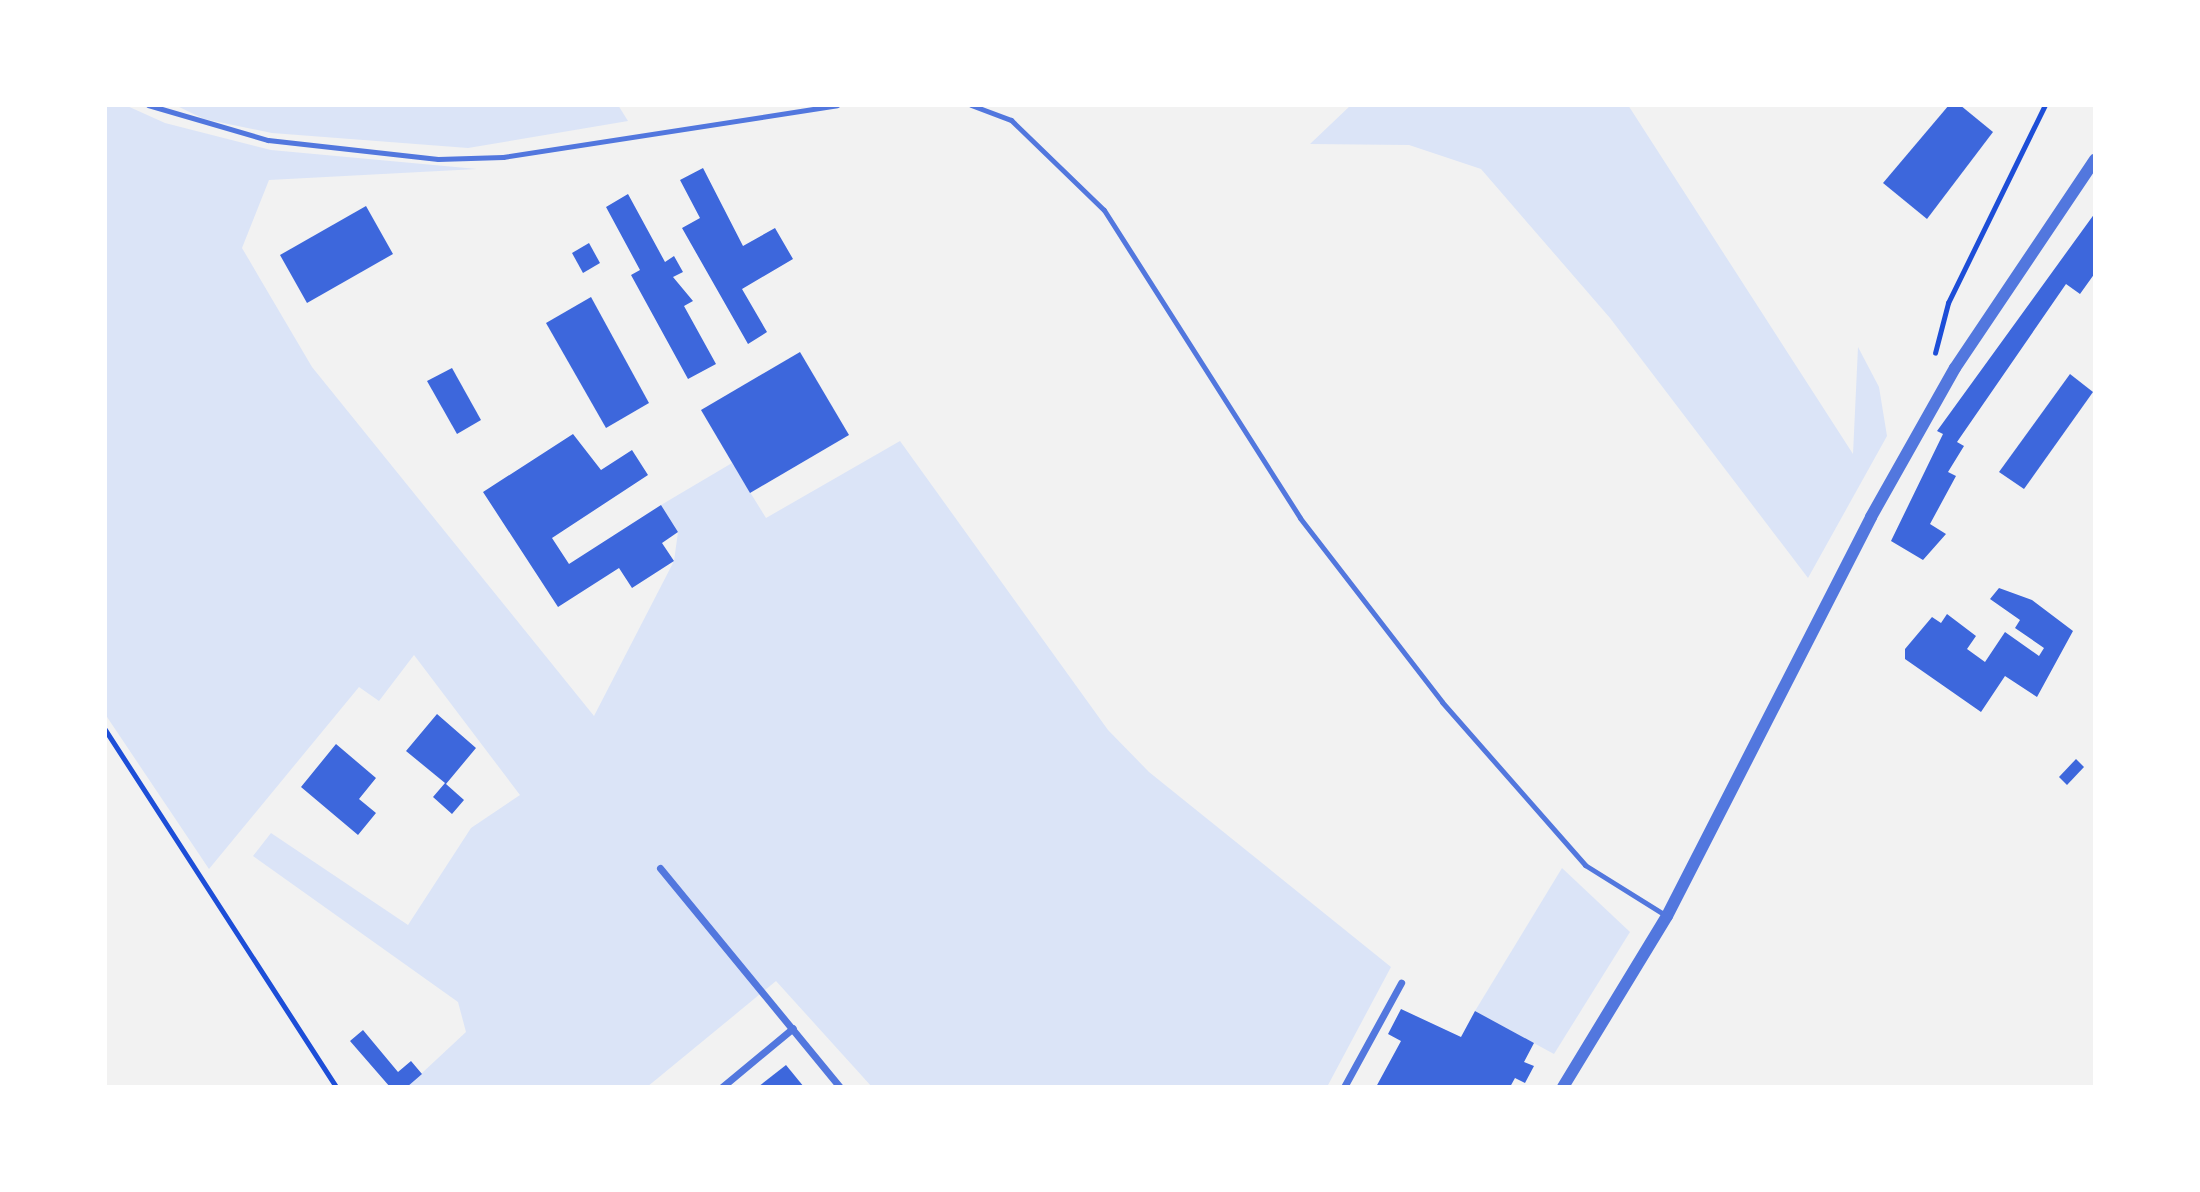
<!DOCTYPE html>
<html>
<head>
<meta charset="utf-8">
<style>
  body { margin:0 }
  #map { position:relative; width:2200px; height:1192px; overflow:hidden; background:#f2f2f2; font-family:Roboto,sans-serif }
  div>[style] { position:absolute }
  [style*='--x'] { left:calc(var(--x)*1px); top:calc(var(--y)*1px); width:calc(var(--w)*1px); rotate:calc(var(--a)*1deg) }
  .green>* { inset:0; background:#dbe4f7 }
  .building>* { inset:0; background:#3d67dc }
  .path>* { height:4.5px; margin:-2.25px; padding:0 2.25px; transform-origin:2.25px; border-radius:2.25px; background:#1d4ed8 }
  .service>* { height:5px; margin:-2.5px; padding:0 2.5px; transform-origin:2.5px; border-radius:2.5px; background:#5277de }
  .minor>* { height:7px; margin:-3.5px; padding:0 3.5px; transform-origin:3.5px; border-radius:3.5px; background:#5277de }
  .tertiary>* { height:12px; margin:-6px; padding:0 6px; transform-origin:6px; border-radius:6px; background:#5277de }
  span { translate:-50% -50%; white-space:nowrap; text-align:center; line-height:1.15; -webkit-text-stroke:7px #fff; paint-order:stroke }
  .frame { position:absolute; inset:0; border:107px solid #fff; pointer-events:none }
</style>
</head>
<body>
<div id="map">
  <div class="green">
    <div style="clip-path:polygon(105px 105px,125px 105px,165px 123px,271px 150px,477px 169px,269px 180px,242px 248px,312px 367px,594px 716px,674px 561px,678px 532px,661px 505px,732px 463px,766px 518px,900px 441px,1108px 730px,1149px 772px,1391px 967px,1327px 1087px,872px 1087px,776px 981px,647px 1087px,407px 1087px,466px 1032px,458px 1002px,253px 856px,271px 833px,408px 925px,471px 828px,520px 795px,414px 655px,379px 701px,359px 687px,209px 869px,105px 714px)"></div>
    <div style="clip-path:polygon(175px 105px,618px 105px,628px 121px,468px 148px,272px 133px,204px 119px)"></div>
    <div style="clip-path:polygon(1351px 105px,1628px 105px,1853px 454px,1858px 347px,1879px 387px,1887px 436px,1808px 578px,1610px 318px,1481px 169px,1409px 145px,1310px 144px)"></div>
    <div style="clip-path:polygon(1562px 868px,1630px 932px,1554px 1054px,1475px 1011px)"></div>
  </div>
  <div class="building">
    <div style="clip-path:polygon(1949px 105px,1960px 105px,1993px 132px,1927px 219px,1883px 183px)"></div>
    <div style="clip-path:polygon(703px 168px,743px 246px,775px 228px,793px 259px,742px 289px,767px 332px,748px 344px,682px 228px,700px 218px,680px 180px)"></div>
    <div style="clip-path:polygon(628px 194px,665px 262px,674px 256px,683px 272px,673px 277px,693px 301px,684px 306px,716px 364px,688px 379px,631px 275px,640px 270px,606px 207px)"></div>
    <div style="clip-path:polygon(366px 206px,393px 254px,307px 303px,280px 255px)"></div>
    <div style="clip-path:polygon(2095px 213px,2095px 273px,2080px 294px,2066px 284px,1957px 442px,1964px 446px,1948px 472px,1956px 476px,1930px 524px,1946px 534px,1923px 560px,1891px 541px,1943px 434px,1937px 431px)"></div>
    <div style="clip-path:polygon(589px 243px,600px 263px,583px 273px,572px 253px)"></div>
    <div style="clip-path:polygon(591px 297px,649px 403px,606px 428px,546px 323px)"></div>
    <div style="clip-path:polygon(800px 352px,849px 435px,750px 493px,701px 410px)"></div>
    <div style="clip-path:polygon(452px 368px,481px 420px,457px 434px,427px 381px)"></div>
    <div style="clip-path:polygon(2070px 374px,2093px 392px,2024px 489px,1999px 472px)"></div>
    <div style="clip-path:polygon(573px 434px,601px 470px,632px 450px,648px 475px,552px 538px,569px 564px,661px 505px,678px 532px,662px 543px,674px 561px,632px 588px,619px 568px,558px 607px,483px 492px)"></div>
    <div style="clip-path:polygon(1999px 588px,2032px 600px,2073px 631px,2037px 697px,2005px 676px,1981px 712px,1905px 659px,1905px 649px,1932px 617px,1941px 623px,1947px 614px,1976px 636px,1967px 649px,1985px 662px,2005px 632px,2039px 656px,2044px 648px,2015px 628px,2020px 620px,1990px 599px)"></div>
    <div style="clip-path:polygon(437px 714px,476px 748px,446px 784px,464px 800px,452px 814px,433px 797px,445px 783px,406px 751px)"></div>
    <div style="clip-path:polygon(336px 744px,376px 778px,359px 799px,376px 813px,358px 835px,301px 787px)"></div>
    <div style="clip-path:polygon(2076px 759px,2084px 767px,2067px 785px,2059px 777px)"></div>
    <div style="clip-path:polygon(1401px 1009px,1461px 1037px,1475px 1011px,1534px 1043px,1524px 1062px,1534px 1066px,1525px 1083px,1515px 1078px,1510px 1087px,1376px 1087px,1401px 1041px,1388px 1034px)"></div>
    <div style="clip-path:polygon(363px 1030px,398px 1072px,411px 1061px,422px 1074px,407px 1087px,390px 1087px,350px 1041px)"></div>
    <div style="clip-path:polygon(786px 1065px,804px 1087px,758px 1087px)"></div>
  </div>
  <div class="path">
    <div style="--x:1935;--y:353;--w:52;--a:-75.4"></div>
    <div style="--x:1948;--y:303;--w:220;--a:-63.9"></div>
    <div style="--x:105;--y:729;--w:427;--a:57.1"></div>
  </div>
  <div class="service">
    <div style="--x:148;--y:105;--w:125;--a:16.3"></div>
    <div style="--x:268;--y:140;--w:171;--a:6.4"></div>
    <div style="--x:438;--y:159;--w:65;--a:-1.8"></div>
    <div style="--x:503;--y:157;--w:338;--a:-8.8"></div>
    <div style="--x:971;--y:105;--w:43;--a:20.6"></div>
    <div style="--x:1011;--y:120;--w:129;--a:44.1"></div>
    <div style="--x:1104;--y:210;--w:365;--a:57.5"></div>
    <div style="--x:1300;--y:518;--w:232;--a:52.3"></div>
    <div style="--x:1442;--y:702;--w:217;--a:48.7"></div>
    <div style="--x:1585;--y:865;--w:97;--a:31.9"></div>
  </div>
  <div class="minor">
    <div style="--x:660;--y:868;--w:283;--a:50.6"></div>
    <div style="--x:722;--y:1087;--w:92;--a:-39.7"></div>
    <div style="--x:1344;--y:1087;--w:119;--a:-61.3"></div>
  </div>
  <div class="tertiary">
    <div style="--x:1563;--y:1087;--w:200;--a:-58.7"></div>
    <div style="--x:1667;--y:916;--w:448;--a:-62.9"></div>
    <div style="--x:1871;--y:517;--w:171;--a:-60.6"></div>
    <div style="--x:1955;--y:368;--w:251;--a:-56.1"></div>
  </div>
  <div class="frame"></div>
</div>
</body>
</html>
